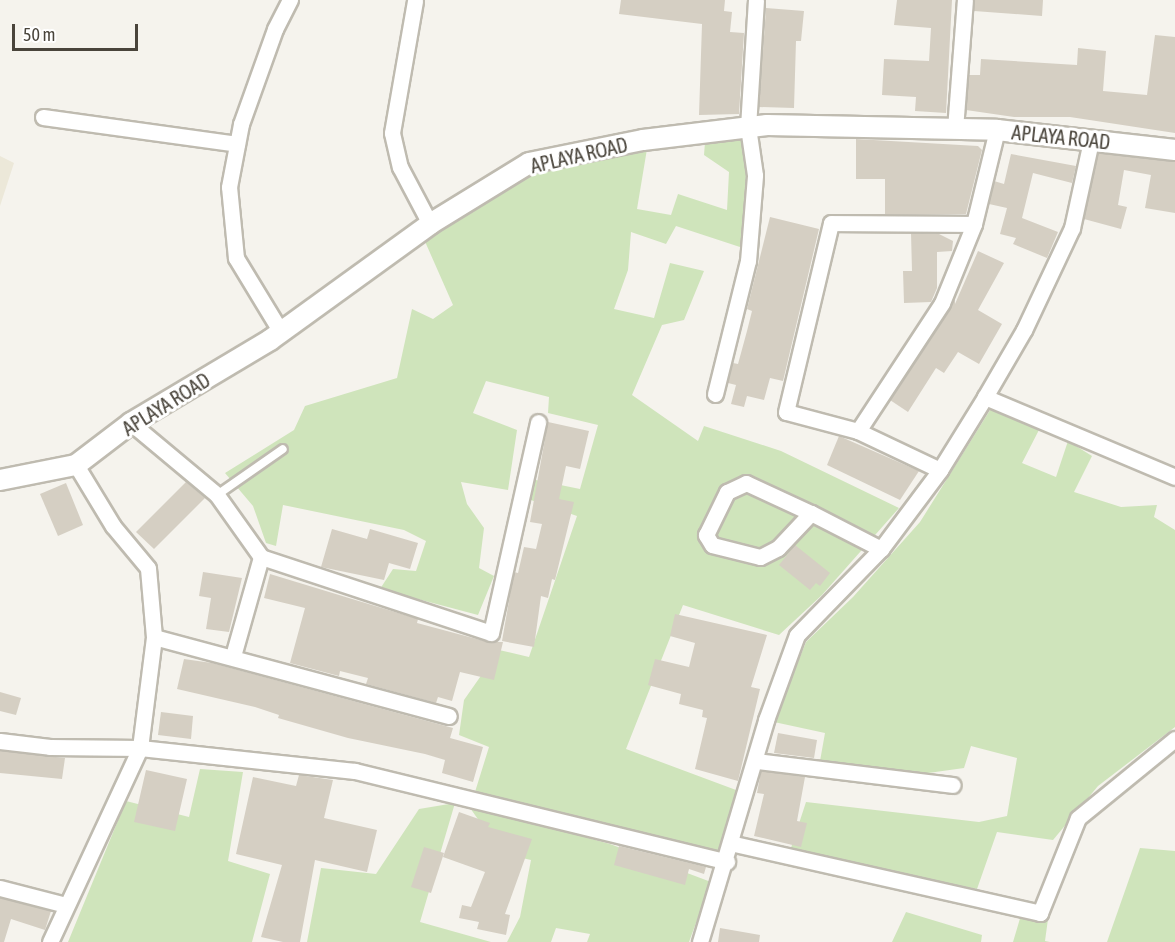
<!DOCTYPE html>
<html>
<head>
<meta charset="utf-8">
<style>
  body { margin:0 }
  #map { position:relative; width:1175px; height:942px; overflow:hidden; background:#f5f3ed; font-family:"Asap Condensed",sans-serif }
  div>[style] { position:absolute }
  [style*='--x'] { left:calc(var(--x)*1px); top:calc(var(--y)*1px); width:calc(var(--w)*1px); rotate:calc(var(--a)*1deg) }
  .education>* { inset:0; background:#ece8d9 }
  .green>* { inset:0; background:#cfe4bb }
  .building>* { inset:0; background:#d5cfc3 }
  .roads { filter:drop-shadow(2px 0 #bfbbb0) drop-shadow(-2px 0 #bfbbb0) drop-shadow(0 2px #bfbbb0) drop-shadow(0 -2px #bfbbb0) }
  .service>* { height:8px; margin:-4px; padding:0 4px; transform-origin:4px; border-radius:4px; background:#fff }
  .minor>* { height:15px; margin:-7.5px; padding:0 7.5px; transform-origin:7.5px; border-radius:7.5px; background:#fff }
  .tertiary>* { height:20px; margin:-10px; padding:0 10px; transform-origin:10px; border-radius:10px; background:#fff }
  span { translate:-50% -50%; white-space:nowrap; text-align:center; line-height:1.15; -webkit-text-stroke:6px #fff; paint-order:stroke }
  .street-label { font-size:20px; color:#49443b }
  .scale { position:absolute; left:12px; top:24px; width:126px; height:27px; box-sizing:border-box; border:3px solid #49443b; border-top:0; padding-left:8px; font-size:18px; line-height:21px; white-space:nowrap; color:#49443b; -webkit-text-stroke:4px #fff; paint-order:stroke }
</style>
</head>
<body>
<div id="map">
  <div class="education">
    <div style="clip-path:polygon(0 156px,14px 163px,0 206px)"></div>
  </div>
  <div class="green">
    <div style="clip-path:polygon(741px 135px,748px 170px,743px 248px,676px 226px,666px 244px,631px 232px,628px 270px,614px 309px,654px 318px,670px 263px,704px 271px,684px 320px,662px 325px,632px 395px,698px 441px,704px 426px,781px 451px,899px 508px,822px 595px,779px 635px,683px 605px,626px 749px,736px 790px,720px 854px,475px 792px,489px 747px,459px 735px,464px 700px,499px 650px,529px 657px,577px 516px,528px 499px,531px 479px,580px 489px,598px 425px,548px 413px,549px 397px,486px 381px,473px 413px,517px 430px,508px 490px,461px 482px,467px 504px,484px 528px,479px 568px,494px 576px,478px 615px,380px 589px,393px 569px,416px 571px,426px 541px,404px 530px,283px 505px,276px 546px,266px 543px,253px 506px,225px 473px,294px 430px,305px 406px,397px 378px,412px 309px,433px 319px,453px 305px,423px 237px,446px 228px,528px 172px,647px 149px,637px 209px,671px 215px,678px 194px,727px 210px,729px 172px,704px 155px,705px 142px)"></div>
    <div style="clip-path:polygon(992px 407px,1040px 428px,1022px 463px,1056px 477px,1068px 441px,1092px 456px,1074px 492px,1121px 507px,1157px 505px,1154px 517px,1175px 530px,1175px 727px,1098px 786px,1053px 840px,997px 832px,977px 889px,790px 851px,806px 802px,979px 822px,1007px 816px,1017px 758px,971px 746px,964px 768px,921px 774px,820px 761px,825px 733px,774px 722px,806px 642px,853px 597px,920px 522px)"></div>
    <div style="clip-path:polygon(200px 769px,243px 772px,228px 861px,270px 874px,252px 942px,68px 942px,126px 801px,189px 817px)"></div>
    <div style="clip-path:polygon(455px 803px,420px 922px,491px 942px,307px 942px,321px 868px,376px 874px,419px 809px)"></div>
    <div style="clip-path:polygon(468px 805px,610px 844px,711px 882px,689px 942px,587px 942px,590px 934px,556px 928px,551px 942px,507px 942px,520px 917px,531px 860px,488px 850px,482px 825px)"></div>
    <div style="clip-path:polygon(1140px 848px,1175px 851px,1175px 942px,1107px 942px)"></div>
    <div style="clip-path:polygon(906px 912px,982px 935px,981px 942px,892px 942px)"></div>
    <div style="clip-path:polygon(1021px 915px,1048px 919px,1045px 941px,1050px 942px,1013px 942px)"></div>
  </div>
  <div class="building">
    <div style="clip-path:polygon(621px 0,725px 0,724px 11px,732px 12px,730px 32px,744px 33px,739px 114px,699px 115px,702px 24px,619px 14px)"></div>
    <div style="clip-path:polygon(897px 0,952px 0,946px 113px,915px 111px,916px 97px,882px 95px,884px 59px,929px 61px,931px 28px,894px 25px)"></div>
    <div style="clip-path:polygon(975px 0,1043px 0,1042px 16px,974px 11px)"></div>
    <div style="clip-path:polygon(766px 8px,804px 11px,801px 41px,796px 41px,794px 108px,759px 107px)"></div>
    <div style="clip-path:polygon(1155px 35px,1175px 37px,1175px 133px,1070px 117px,1014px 117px,966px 110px,969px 75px,980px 75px,981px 59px,1077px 65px,1078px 48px,1106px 51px,1103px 91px,1147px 95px)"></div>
    <div style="clip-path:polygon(856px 139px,978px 146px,982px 150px,966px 214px,885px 214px,885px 179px,856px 179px)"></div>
    <div style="clip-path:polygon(1098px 153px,1175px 162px,1175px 213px,1145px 208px,1151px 175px,1124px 170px,1118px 205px,1127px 207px,1121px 229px,1084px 219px)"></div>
    <div style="clip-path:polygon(1011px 154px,1076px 166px,1072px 183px,1033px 173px,1022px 218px,1058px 232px,1047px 258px,1013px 244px,1016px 238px,1000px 234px,1007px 208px,989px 204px,994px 181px,1004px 184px)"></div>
    <div style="clip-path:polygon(770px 217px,819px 229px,783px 381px,770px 378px,764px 400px,747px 396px,744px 407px,731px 404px,736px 385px,728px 383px,733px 363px,738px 364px,747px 331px,752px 311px,747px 309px)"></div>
    <div style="clip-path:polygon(911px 233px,937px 233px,953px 241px,952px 251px,937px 252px,937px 288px,931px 302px,904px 303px,903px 271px,912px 271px)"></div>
    <div style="clip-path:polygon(978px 251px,1004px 263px,978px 310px,1002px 324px,979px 364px,958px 352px,944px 373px,936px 368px,908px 412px,890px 400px,955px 299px,955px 304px)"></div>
    <div style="clip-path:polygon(548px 422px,589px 431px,580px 469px,566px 466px,559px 499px,574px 502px,555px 580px,552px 579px,548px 598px,541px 596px,534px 647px,502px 641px,514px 572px,518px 573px,524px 547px,536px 549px,542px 524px,530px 522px)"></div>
    <div style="clip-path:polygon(839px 436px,919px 471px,900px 500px,827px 465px)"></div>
    <div style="clip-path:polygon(186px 482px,205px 498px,154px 549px,136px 532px)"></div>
    <div style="clip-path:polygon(66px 483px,83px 525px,58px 536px,40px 494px)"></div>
    <div style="clip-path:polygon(332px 529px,367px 539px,370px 529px,418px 543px,410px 569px,389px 563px,384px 580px,321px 567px)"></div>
    <div style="clip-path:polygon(795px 545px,830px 573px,820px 586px,816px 583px,810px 590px,779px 565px)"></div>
    <div style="clip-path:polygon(203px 572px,242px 578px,229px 632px,206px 629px,211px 598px,199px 596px)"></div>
    <div style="clip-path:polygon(270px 574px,418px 619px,417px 623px,488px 642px,503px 642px,494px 680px,460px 672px,452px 701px,438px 697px,436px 703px,366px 684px,368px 678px,340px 671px,339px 676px,290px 663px,305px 608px,264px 598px)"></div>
    <div style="clip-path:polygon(675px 614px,767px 635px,751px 687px,760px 689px,738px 781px,695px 769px,707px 718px,702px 717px,703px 710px,679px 704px,681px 694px,648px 685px,655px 659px,689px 667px,695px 643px,670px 636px)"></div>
    <div style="clip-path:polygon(184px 659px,212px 663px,453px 728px,450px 738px,483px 747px,473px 782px,442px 773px,445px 760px,425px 754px,348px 738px,278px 718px,279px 715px,255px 707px,177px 689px)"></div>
    <div style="clip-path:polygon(0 692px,21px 698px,16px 715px,0 711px)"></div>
    <div style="clip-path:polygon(161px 712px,193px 716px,191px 739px,158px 735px)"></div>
    <div style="clip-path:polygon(778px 733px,817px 740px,814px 758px,774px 753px)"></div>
    <div style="clip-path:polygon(0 751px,65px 758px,62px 779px,0 773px)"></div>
    <div style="clip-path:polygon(146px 770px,187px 779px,175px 831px,134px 822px)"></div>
    <div style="clip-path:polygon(761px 771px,805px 777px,797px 821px,807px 823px,801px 847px,754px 836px,764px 794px,757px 793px)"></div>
    <div style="clip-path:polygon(299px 775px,333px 780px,324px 818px,377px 830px,367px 872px,315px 860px,300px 942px,283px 942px,261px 937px,282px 865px,236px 854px,253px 777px,296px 786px)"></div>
    <div style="clip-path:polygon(459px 812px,490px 823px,488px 827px,532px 839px,505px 914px,510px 915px,506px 935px,477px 929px,479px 922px,459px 918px,462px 905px,471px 907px,485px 872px,443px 857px)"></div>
    <div style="clip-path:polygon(619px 846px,706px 867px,704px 874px,689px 869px,685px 885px,614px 865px)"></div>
    <div style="clip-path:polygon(424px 847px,444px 853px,431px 893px,411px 887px)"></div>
    <div style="clip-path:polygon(0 898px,51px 911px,45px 930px,11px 919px,4px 942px,0 942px)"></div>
    <div style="clip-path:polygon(720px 928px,760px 935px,759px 942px,718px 942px)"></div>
  </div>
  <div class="roads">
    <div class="service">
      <div style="--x:217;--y:495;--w:80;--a:-34.9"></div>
    </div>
    <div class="minor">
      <div style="--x:415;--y:1;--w:134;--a:99.9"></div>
      <div style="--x:392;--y:133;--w:35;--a:77"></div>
      <div style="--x:400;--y:167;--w:64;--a:62.2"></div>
      <div style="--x:43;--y:117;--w:196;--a:7.9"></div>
      <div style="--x:955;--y:129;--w:129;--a:-85.6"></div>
      <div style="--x:281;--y:332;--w:87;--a:-121.3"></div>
      <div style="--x:236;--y:258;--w:71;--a:-95.6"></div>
      <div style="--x:229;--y:187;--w:64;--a:-79.2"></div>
      <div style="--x:241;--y:124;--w:101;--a:-70.3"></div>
      <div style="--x:275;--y:29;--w:33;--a:-63"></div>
      <div style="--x:715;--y:394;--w:137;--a:-76.1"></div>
      <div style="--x:748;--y:261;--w:86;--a:-85.3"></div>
      <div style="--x:755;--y:175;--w:49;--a:-98.3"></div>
      <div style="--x:748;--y:127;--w:127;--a:-86.4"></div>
      <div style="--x:985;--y:397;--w:206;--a:22.8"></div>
      <div style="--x:131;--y:423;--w:112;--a:39.9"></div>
      <div style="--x:217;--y:495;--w:76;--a:54.6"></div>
      <div style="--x:261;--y:557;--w:103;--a:105.8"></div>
      <div style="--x:858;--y:431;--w:153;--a:-56.7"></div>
      <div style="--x:942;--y:303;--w:85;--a:-67.9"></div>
      <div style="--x:974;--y:224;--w:97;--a:-76.3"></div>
      <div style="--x:940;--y:470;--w:91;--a:-154.6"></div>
      <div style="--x:858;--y:431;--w:74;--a:-165.2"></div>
      <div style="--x:786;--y:412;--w:194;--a:-76.6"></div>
      <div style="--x:831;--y:223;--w:143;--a:0.4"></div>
      <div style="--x:811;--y:513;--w:48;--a:133.3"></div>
      <div style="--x:778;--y:548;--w:20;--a:153"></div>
      <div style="--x:760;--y:557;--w:49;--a:-166"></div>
      <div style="--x:712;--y:545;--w:12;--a:-121"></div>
      <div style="--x:706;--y:535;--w:48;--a:-64"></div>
      <div style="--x:727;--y:492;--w:21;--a:-25"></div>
      <div style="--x:746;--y:483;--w:72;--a:24.8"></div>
      <div style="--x:811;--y:513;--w:79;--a:27.2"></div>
      <div style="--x:261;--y:557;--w:242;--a:18.3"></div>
      <div style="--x:491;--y:633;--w:216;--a:-77.4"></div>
      <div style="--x:154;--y:637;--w:305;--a:15"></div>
      <div style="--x:0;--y:741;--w:50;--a:6.8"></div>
      <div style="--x:50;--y:747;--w:90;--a:0.6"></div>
      <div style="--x:140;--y:748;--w:216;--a:6.1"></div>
      <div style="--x:355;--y:771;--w:383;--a:13.7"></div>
      <div style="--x:757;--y:761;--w:197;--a:7"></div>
      <div style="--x:730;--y:843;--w:318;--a:12.7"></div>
      <div style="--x:1040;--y:913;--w:102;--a:-68.2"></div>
      <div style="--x:1078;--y:818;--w:125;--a:-39.2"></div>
      <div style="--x:0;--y:888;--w:68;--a:14.4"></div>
      <div style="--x:50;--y:942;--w:214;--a:-65.1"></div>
      <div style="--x:140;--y:748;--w:112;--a:-82.8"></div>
      <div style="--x:154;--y:637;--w:69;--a:-95"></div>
      <div style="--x:148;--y:568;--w:55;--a:-129.8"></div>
      <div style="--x:113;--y:526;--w:71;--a:-121.2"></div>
      <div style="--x:700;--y:942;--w:232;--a:-73.4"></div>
      <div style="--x:766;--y:720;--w:90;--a:-70"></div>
      <div style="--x:797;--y:635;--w:120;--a:-45.7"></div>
      <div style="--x:881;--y:549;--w:99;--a:-53.2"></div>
      <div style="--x:940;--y:470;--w:86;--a:-58.3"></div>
      <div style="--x:985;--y:397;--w:78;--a:-59.8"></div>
      <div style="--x:1024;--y:330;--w:113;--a:-64.8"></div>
      <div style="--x:1072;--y:228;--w:89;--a:-77.7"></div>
    </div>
    <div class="tertiary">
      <div style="--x:0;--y:480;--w:77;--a:-11.2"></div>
      <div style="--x:76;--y:465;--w:69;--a:-37.4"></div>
      <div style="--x:131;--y:423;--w:162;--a:-30.8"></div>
      <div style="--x:270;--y:340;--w:198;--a:-35.9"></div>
      <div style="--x:430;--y:224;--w:116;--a:-31.6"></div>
      <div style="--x:529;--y:163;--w:116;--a:-11.4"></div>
      <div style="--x:643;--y:140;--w:125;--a:-6.9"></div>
      <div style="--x:767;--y:125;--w:230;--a:1.2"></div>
      <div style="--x:997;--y:130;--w:179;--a:6.4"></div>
    </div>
  </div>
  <div class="street-label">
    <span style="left:1061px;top:137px;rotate:6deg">APLAYA ROAD</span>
    <span style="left:579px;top:155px;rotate:-13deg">APLAYA ROAD</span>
    <span style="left:166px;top:404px;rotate:-32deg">APLAYA ROAD</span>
  </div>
  <div class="scale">50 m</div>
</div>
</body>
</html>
